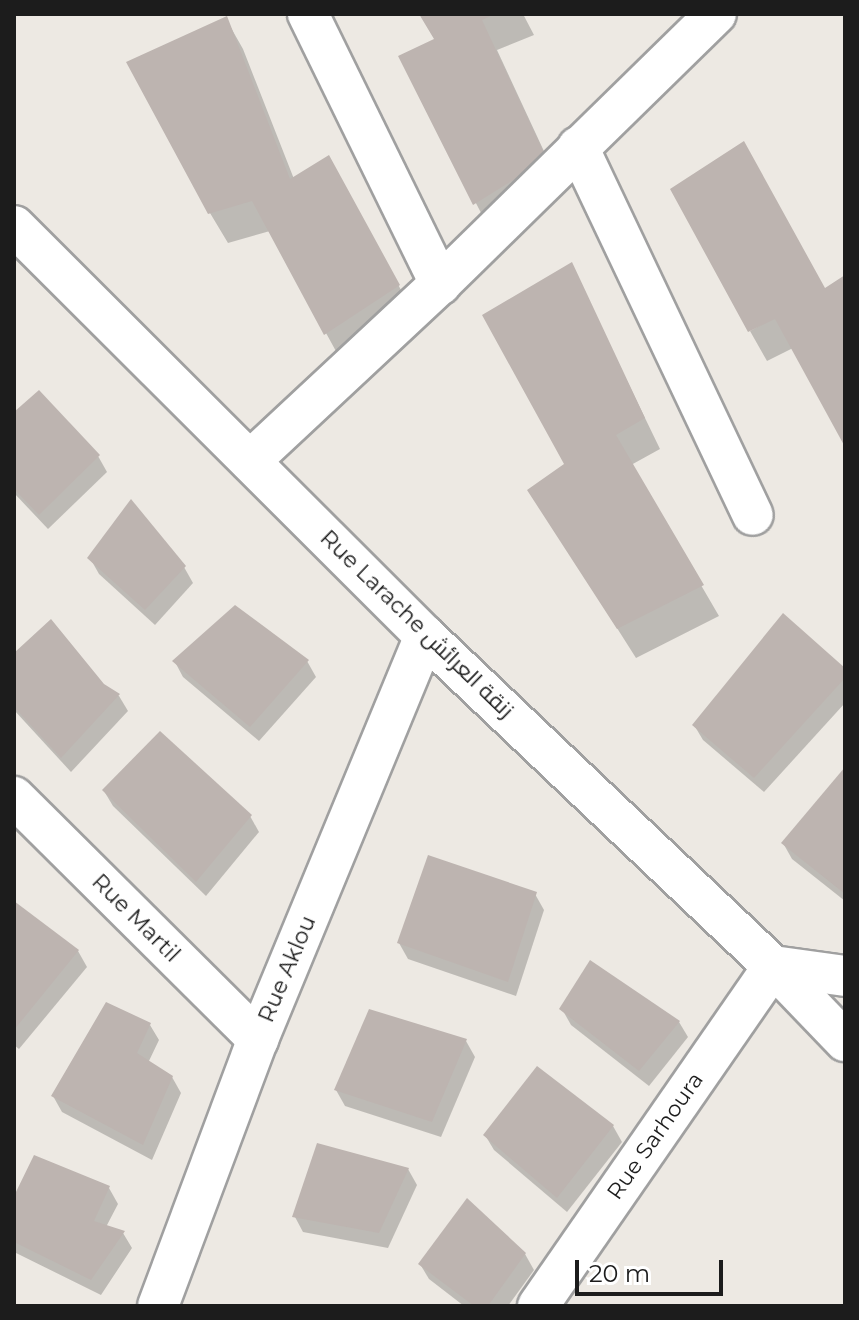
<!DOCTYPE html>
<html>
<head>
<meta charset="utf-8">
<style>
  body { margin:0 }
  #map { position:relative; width:859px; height:1320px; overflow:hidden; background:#ede9e3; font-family:Montserrat,Cairo,sans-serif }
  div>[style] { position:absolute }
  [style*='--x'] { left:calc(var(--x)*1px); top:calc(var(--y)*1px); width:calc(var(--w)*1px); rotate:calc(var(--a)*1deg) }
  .shadow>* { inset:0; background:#0003 }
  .building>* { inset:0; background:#bdb4b0 }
  .roads { filter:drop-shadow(2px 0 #a0a0a0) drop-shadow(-2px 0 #a0a0a0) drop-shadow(0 2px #a0a0a0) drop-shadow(0 -2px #a0a0a0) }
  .minor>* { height:40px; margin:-20px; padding:0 20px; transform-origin:20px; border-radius:20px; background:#fff }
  span { translate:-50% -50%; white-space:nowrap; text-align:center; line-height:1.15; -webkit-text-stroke:7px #fff; paint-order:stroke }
  .street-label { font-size:22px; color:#1c1c1c }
  .frame { position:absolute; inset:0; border:16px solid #1c1c1c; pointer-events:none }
  .scale { position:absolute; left:575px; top:1260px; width:148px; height:36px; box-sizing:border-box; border:4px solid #1c1c1c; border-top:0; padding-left:10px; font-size:24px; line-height:28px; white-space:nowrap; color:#1c1c1c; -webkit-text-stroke:6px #fff; paint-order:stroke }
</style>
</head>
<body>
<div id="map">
  <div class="shadow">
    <div style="clip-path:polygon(421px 14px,523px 14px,534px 35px,497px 50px,562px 190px,492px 234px,400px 57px,437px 40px)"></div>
    <div style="clip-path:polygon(226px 19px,243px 49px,294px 179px,346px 188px,415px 316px,343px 364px,270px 231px,228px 243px,210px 213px)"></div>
    <div style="clip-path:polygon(571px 265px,660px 449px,631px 465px,719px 616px,636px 658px,530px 491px,567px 465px)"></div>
    <div style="clip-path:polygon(845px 278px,845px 442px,793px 348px,767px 361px,750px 331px)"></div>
    <div style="clip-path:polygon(14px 415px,98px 456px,107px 472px,48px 529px,14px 493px)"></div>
    <div style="clip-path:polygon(90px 558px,184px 567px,193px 583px,155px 625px,99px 574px)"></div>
    <div style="clip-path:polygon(14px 656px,103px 686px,119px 696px,128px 711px,71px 772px,14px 710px)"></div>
    <div style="clip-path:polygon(307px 661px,316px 677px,259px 741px,183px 677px,175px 662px)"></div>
    <div style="clip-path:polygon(845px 670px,845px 703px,764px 792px,703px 740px,694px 725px)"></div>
    <div style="clip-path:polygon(845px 770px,845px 901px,792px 859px,783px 843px)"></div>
    <div style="clip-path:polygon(104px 791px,250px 816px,259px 832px,206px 896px,113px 806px)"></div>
    <div style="clip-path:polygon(535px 894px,544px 910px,516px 996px,408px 959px,399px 943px)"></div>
    <div style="clip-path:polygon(14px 904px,78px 951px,87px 967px,19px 1049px,14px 1045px)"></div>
    <div style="clip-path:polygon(562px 1009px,679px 1022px,688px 1037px,649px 1086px,571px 1025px)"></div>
    <div style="clip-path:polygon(150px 1025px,159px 1040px,148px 1063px,172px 1077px,181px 1093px,152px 1160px,62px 1112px,53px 1096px)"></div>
    <div style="clip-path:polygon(466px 1041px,475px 1057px,441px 1137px,345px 1106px,336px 1090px)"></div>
    <div style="clip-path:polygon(613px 1126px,622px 1142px,567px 1212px,494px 1150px,485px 1135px)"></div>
    <div style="clip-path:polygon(408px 1169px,417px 1185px,388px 1248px,303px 1232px,295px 1217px)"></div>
    <div style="clip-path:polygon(109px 1188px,118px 1204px,106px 1227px,123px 1233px,132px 1248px,101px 1295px,14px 1252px,14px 1200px)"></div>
    <div style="clip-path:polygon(525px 1254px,534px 1270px,508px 1306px,464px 1306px,429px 1279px,420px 1264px)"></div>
  </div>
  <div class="building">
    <div style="clip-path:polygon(419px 14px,495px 14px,482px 20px,547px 159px,473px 205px,398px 56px,434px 39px)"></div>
    <div style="clip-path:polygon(227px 16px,290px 179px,329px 155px,400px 285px,324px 335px,252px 201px,208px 214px,126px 62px)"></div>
    <div style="clip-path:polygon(744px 141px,825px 288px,845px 275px,845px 447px,775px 319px,748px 332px,670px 189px)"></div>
    <div style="clip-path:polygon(572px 262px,645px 418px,616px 435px,704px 585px,617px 629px,527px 490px,564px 464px,482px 315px)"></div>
    <div style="clip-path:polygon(39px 390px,100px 455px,39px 515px,14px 489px,14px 412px)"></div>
    <div style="clip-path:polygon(131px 499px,186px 566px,145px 610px,87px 558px)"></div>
    <div style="clip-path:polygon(235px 605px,309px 660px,250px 727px,172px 661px)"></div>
    <div style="clip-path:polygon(783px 613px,845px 668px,845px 678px,754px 778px,692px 725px)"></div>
    <div style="clip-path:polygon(51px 619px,104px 684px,120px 694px,61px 758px,14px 707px,14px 653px)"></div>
    <div style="clip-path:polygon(160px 731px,252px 815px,196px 882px,102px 790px)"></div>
    <div style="clip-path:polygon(845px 767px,845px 894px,781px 843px)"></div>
    <div style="clip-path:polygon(428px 855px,537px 892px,508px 982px,397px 943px)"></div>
    <div style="clip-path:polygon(14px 901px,79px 950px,14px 1030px)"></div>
    <div style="clip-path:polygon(590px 960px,680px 1021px,639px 1071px,559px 1009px)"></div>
    <div style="clip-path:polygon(106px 1002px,151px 1023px,137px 1053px,173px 1076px,143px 1145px,51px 1096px)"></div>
    <div style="clip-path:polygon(369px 1009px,467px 1039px,432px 1122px,334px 1090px)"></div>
    <div style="clip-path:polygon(537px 1066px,614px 1125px,557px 1198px,483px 1135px)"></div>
    <div style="clip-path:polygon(317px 1143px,409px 1168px,379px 1233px,292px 1217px)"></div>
    <div style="clip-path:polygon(34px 1155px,110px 1186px,94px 1221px,125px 1231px,91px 1280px,14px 1242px,14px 1196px)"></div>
    <div style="clip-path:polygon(467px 1198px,526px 1253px,488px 1306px,474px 1306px,418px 1264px)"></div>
  </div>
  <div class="roads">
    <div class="minor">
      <div style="--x:308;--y:14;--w:301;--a:63.9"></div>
      <div style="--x:578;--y:147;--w:407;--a:64.6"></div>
      <div style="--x:14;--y:226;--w:581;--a:44.93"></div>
      <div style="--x:425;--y:636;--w:480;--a:43.5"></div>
      <div style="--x:773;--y:966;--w:73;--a:7.9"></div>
      <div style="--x:250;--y:461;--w:260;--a:-43"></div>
      <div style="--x:440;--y:284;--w:386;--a:-44.4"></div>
      <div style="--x:14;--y:797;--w:344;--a:44.8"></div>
      <div style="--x:158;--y:1306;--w:285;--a:-69.5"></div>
      <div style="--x:258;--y:1039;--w:436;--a:-67.5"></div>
      <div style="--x:538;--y:1306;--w:413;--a:-55.3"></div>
      <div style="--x:773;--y:966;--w:104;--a:46.2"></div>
    </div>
  </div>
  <div class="street-label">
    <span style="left:417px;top:624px;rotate:44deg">Rue Larache زنقة العرائش</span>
    <span style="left:136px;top:918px;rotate:45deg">Rue Martil</span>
    <span style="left:287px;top:969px;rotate:-67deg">Rue Aklou</span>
    <span style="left:655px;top:1136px;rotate:-55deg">Rue Sarhoura</span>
  </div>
  <div class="frame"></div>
  <div class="scale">20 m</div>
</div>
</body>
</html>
